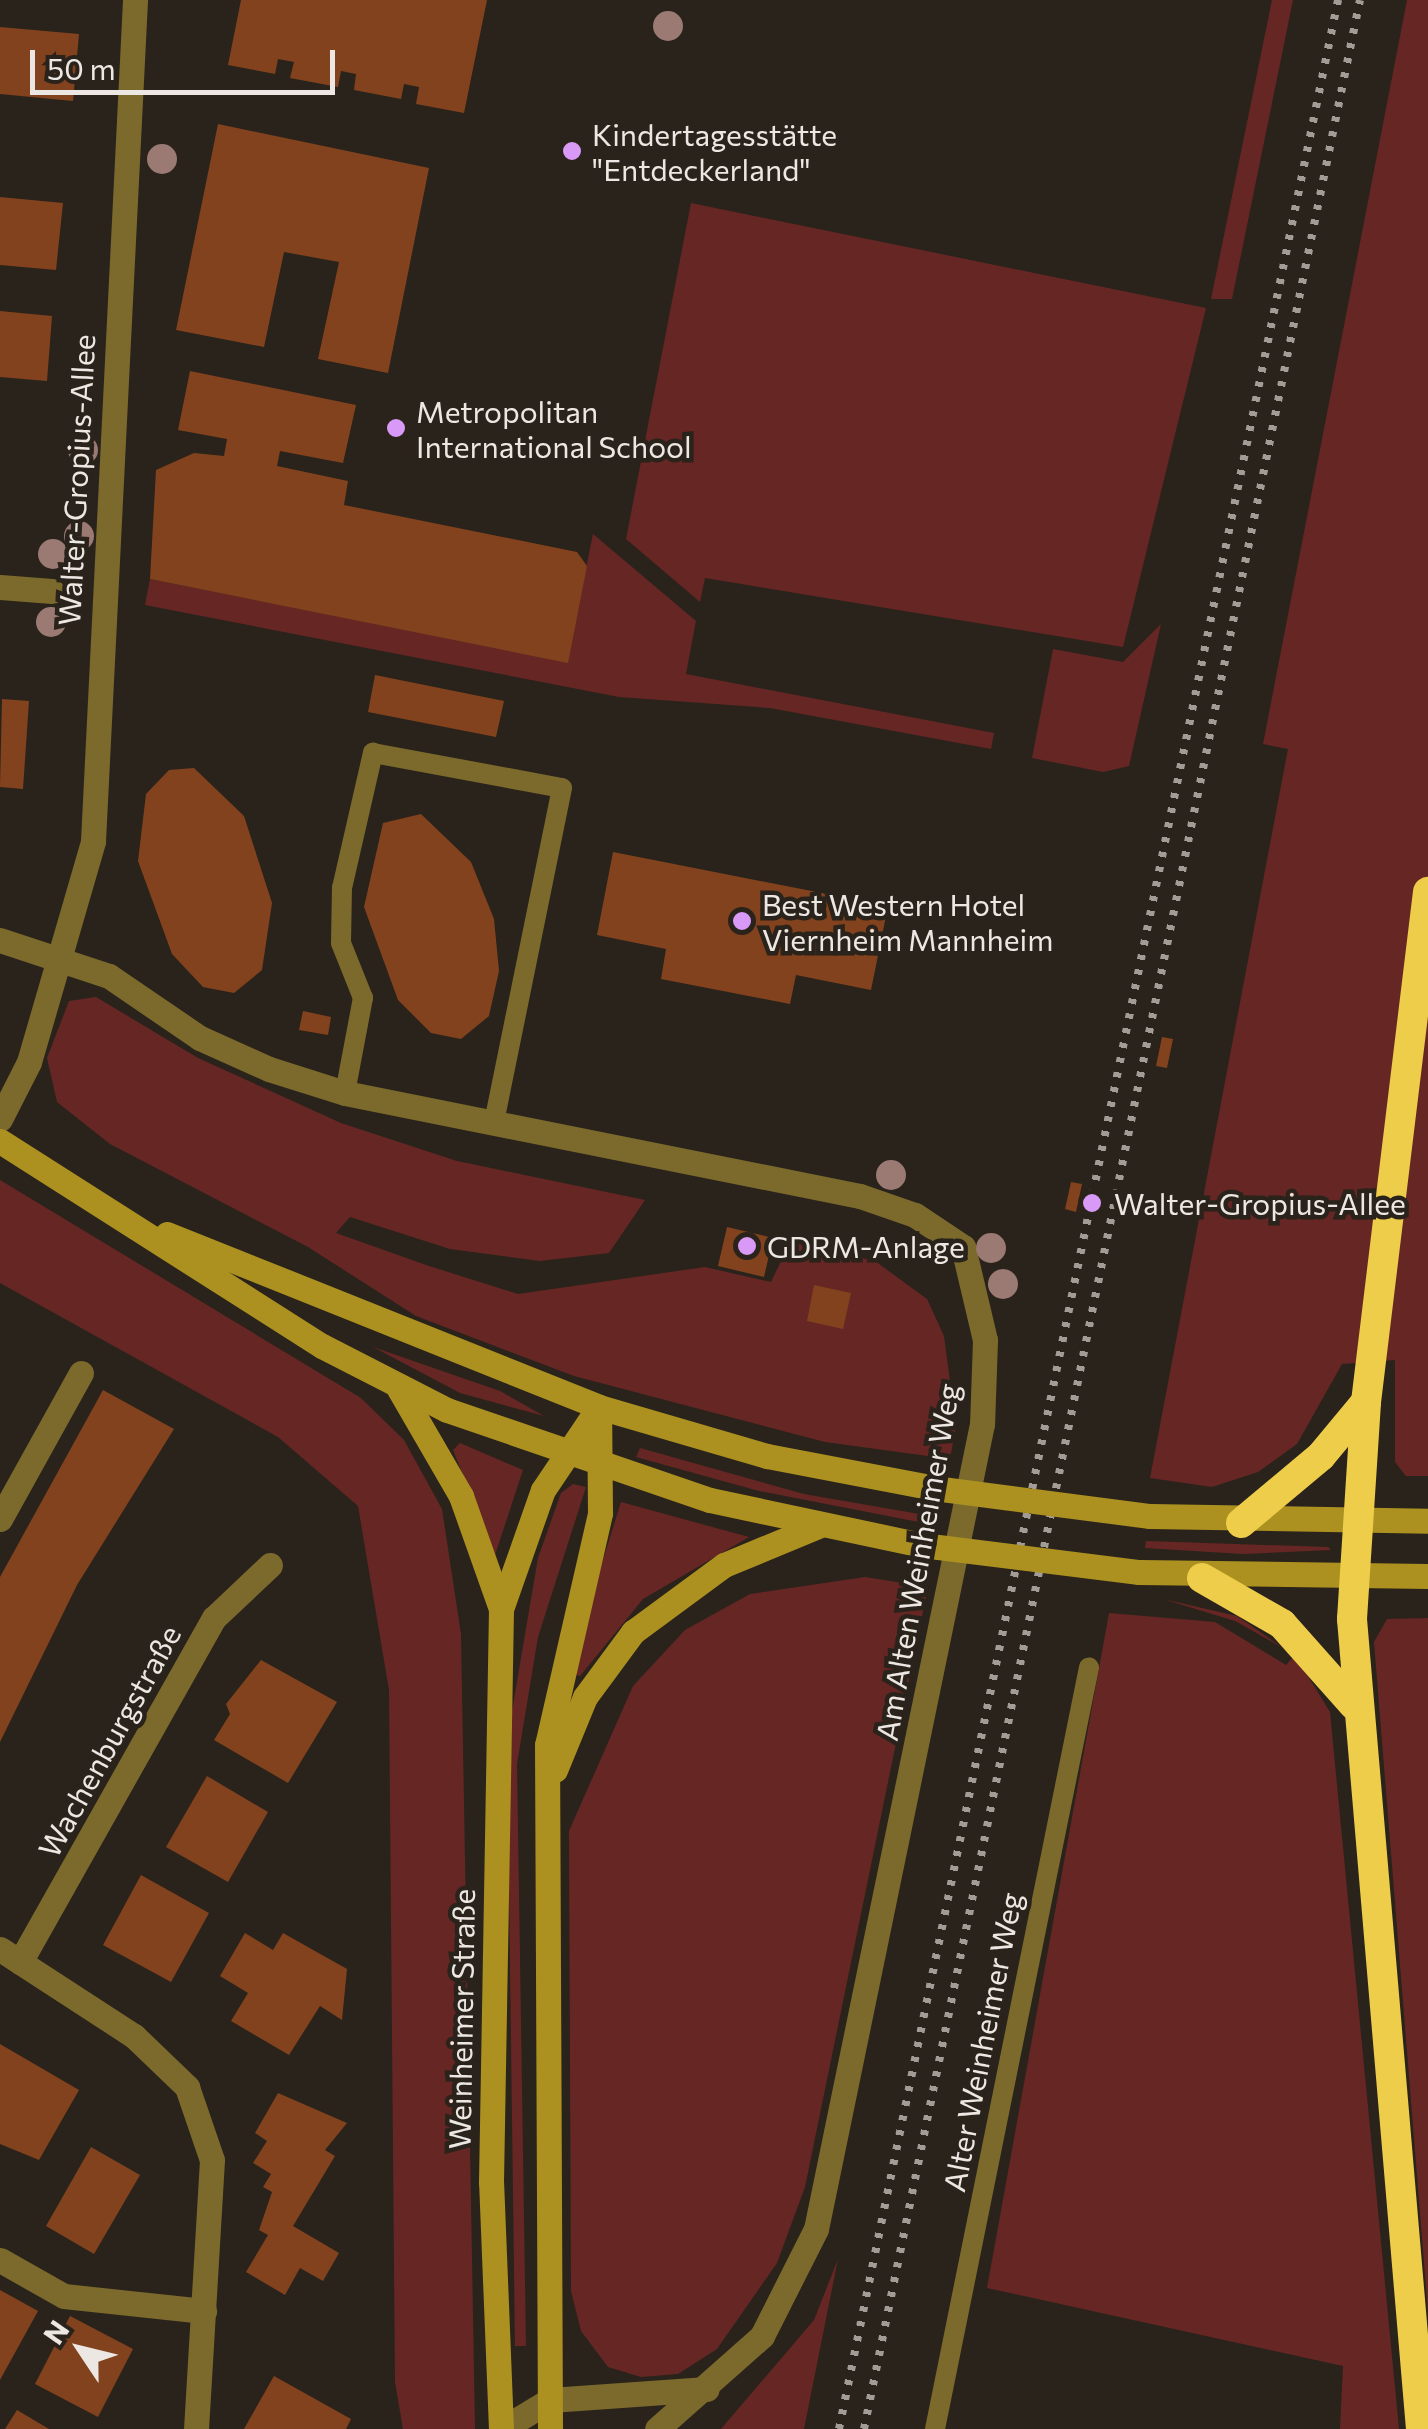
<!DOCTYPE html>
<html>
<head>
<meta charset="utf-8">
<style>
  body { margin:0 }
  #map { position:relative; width:1428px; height:2429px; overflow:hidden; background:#2a231b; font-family:Commissioner,sans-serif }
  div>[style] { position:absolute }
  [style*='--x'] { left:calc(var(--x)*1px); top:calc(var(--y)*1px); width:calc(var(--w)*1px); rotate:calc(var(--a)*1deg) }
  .green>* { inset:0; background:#662624 }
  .building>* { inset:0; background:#82421d }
  .lane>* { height:20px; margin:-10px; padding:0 10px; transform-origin:10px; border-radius:10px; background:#7b6a2c }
  .street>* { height:25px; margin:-12.5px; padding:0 12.5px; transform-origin:12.5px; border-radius:12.5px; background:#7b6a2c }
  .secondary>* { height:25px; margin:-12.5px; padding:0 12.5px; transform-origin:12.5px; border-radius:12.5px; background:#ac9120 }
  .highway>* { height:30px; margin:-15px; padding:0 15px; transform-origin:15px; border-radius:15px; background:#eecd4a }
  .rail>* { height:8px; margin-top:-4px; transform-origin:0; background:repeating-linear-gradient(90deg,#a29c96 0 5px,transparent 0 15px) }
  .secondary-bridge>* { height:25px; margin:-12.5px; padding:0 12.5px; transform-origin:12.5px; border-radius:12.5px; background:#ac9120 }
  .trees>* { width:30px; height:30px; margin:-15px; border-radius:50%; background:#9b7a74 }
  .dots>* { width:28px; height:28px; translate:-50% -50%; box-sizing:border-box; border:5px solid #2a231b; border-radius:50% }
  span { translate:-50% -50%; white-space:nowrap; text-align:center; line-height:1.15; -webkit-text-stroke:9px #2a231b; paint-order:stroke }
  .poi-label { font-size:30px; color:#ece7e2 }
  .left { translate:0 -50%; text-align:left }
  .street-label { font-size:30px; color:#ece7e2 }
  .north { position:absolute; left:30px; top:2299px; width:100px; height:100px; -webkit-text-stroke:8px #2a231b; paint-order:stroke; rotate:305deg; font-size:28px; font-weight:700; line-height:40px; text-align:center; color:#ece7e2 }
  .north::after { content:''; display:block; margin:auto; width:35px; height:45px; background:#ece7e2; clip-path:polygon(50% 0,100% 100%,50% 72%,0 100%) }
  .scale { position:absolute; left:30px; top:50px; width:305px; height:45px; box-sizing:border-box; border:5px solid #ece7e2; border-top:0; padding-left:12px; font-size:30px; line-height:35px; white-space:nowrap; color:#ece7e2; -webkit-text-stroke:8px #2a231b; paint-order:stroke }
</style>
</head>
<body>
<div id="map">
  <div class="green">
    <div style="clip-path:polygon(1272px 0,1293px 0,1232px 299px,1211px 299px)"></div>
    <div style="clip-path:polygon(1407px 0,1428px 0,1428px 1476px,1406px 1476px,1395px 1462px,1395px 1360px,1342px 1364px,1297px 1444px,1258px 1472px,1212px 1487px,1150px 1478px,1288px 749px,1263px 744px)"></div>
    <div style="clip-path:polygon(691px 203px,1206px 308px,1123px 647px,705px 578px,700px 602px,626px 539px)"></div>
    <div style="clip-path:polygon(593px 534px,696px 621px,686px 674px,994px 733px,991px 749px,770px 708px,619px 697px,145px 605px,150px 579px,567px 662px)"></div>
    <div style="clip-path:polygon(1161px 624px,1129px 766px,1103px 772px,1032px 758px,1053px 649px,1123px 662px)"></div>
    <div style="clip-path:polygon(96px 997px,198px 1058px,341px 1123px,457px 1161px,645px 1200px,609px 1253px,540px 1261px,450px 1249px,350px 1217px,336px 1233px,429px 1266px,518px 1294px,705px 1267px,771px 1282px,790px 1242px,875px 1261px,927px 1299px,944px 1336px,956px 1426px,950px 1459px,825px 1442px,574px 1376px,416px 1316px,308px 1247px,110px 1144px,57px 1102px,47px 1058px,69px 1001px)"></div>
    <div style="clip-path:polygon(0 1180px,361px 1398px,404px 1440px,442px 1509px,461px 1634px,475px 2429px,403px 2429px,395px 2382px,389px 1690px,358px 1506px,278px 1437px,0 1283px)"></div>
    <div style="clip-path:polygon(373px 1347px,500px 1391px,544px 1416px,460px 1393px)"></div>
    <div style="clip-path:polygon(460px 1443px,523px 1470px,495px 1555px,453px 1450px)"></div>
    <div style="clip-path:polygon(640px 1448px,804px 1494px,925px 1515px,924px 1523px,759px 1491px,636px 1457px)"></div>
    <div style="clip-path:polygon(573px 1484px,586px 1487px,538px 1637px,517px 1764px,526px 2346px,515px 2346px,507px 1740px,538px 1558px,561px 1493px)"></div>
    <div style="clip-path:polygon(621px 1502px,749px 1537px,643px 1599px,580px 1676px,568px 1672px)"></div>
    <div style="clip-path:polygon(1146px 1541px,1328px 1547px,1331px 1550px,1243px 1554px,1145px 1548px)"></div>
    <div style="clip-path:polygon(865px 1577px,928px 1587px,805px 2187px,777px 2263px,717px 2349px,678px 2374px,641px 2377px,608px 2367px,581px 2331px,571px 2291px,569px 1831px,633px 1686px,685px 1630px,750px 1594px)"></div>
    <div style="clip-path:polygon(1163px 1599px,1237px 1616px,1283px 1648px,1235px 1621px)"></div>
    <div style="clip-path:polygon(1109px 1613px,1215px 1622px,1286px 1665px,1295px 1655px,1330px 1712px,1399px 2429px,1340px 2429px,1343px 2366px,987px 2288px)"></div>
    <div style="clip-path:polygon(1428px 1618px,1428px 2312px,1374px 1642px,1387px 1619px)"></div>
    <div style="clip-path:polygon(838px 2259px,804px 2429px,721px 2429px,814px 2320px)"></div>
  </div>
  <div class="building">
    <div style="clip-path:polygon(241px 0,487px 0,464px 113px,416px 104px,419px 87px,404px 84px,401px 99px,354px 90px,356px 74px,341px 71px,338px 87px,290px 78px,294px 62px,278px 59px,275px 74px,228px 65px)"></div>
    <div style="clip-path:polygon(0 27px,79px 34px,73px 101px,0 94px)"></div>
    <div style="clip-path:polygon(218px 124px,429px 168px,388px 373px,318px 359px,339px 262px,284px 252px,264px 347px,176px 330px)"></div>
    <div style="clip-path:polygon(0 197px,63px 203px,56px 270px,0 265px)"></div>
    <div style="clip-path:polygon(0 311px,52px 316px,47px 381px,0 377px)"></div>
    <div style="clip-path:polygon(190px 371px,356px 405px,343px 463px,280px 451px,277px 466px,348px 481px,344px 505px,577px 552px,587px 566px,568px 663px,150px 579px,156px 470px,194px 453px,224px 456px,227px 439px,178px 430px)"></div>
    <div style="clip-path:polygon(375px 675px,504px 701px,496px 737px,368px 712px)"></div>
    <div style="clip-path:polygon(2px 699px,29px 701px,23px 789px,0 787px)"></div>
    <div style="clip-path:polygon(194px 768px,244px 816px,272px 903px,262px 970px,234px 993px,203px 987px,172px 954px,138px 861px,146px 794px,169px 770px)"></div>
    <div style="clip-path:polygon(421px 814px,471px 862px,494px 919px,499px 971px,489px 1016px,461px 1039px,431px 1033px,398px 1000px,364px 907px,383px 823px)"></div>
    <div style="clip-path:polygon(613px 852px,888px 906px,871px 990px,796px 975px,790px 1004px,661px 979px,666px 949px,597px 935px)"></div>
    <div style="clip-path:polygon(303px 1011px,331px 1017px,328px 1035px,299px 1030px)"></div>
    <div style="clip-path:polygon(1162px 1037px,1173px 1039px,1167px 1068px,1156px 1066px)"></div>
    <div style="clip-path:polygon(1071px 1182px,1082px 1184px,1076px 1212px,1065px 1209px)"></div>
    <div style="clip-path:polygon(727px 1227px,773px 1238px,764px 1277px,718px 1266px)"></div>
    <div style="clip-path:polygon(814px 1285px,851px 1293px,843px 1329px,807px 1321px)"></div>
    <div style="clip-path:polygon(103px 1390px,174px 1429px,77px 1585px,0 1742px,0 1577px)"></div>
    <div style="clip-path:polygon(261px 1660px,337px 1702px,288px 1783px,214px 1740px,230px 1714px,226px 1704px)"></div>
    <div style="clip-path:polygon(207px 1776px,268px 1812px,228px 1882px,166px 1847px)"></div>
    <div style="clip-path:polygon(141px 1875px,209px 1913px,171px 1982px,103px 1945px)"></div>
    <div style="clip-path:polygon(245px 1933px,273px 1950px,283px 1933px,347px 1969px,342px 2020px,320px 2006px,289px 2055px,231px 2021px,248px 1993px,220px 1976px)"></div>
    <div style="clip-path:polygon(0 2044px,79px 2090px,39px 2160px,0 2144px)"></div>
    <div style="clip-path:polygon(278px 2093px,347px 2123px,325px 2150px,335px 2156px,293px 2226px,339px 2253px,323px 2281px,300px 2268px,285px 2295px,246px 2272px,268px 2235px,259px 2230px,272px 2192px,263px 2187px,271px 2174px,253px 2163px,267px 2141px,255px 2133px)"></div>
    <div style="clip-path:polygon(91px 2147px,140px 2175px,94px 2254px,46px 2226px)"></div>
    <div style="clip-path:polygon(0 2290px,38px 2311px,0 2380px)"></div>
    <div style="clip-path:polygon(70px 2316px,133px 2349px,98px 2417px,35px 2384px)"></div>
    <div style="clip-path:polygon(274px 2376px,351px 2419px,346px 2429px,244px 2429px)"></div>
    <div style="clip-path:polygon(17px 2410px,49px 2429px,5px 2429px)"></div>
  </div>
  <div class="lane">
    <div style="--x:345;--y:1093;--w:97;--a:-79.3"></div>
    <div style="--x:363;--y:998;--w:59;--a:-111.8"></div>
    <div style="--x:341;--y:943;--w:55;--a:-89"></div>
    <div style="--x:342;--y:888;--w:139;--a:-77.1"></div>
    <div style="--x:373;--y:753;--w:192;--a:10.5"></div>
    <div style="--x:562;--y:788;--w:342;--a:101.5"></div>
    <div style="--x:935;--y:2429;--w:777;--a:-78.57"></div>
  </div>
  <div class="street">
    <div style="--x:0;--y:587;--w:52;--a:4.4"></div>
    <div style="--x:0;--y:940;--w:115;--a:18.3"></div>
    <div style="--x:109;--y:976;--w:110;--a:34.3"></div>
    <div style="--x:200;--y:1038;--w:76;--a:24.2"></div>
    <div style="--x:269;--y:1069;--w:80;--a:17.5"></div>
    <div style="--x:345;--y:1093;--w:525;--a:11.31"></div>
    <div style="--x:860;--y:1196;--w:58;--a:19.1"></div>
    <div style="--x:915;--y:1215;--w:58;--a:33.7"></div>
    <div style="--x:963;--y:1247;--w:96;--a:76.7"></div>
    <div style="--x:985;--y:1340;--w:84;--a:92"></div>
    <div style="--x:982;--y:1424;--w:822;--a:101.65"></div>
    <div style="--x:816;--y:2229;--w:120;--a:116.8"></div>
    <div style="--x:762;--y:2336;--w:140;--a:138.5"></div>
    <div style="--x:0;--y:1119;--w:64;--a:-63"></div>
    <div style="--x:29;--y:1062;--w:230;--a:-73.8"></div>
    <div style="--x:93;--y:841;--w:842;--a:-87.14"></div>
    <div style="--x:0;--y:1519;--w:167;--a:-61"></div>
    <div style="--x:0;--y:1949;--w:160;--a:33"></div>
    <div style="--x:134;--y:2036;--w:74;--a:43.9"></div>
    <div style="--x:187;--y:2087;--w:77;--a:71.1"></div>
    <div style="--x:212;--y:2160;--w:269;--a:93.4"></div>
    <div style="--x:20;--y:1962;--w:395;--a:-60.6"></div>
    <div style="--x:214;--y:1618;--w:77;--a:-43.4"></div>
    <div style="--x:0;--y:2260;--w:73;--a:29.4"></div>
    <div style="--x:64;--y:2296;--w:141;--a:6.1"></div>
    <div style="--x:502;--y:2429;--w:56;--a:-31.1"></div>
    <div style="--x:550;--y:2400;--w:157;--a:-4"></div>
  </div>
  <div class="secondary">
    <div style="--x:0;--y:1141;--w:382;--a:32.5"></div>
    <div style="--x:322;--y:1346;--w:140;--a:27.1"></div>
    <div style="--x:447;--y:1410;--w:278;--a:18.9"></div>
    <div style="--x:710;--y:1500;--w:217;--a:12"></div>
    <div style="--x:167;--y:1234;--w:465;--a:21.8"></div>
    <div style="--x:599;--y:1407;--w:175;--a:16.3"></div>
    <div style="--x:767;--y:1456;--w:170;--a:10.8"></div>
    <div style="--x:399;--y:1389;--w:124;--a:59.9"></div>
    <div style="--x:461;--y:1496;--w:120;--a:70.5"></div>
    <div style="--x:1150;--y:1516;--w:278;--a:1"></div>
    <div style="--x:1139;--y:1572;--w:289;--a:0.8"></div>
    <div style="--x:555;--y:1770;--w:79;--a:-67.7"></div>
    <div style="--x:585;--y:1697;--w:81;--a:-53.6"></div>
    <div style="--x:633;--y:1632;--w:113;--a:-36.4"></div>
    <div style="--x:724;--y:1565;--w:102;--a:-22.5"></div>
    <div style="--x:501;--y:2429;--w:247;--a:-92.3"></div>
    <div style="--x:491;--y:2182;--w:573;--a:-89"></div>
    <div style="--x:501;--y:1609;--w:126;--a:-70.6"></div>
    <div style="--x:543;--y:1490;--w:100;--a:-56"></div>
    <div style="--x:550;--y:2429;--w:684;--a:-90.25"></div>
    <div style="--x:547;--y:1745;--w:238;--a:-77.1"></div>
    <div style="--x:600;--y:1513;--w:106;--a:-90.5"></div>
  </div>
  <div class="highway">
    <div style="--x:1241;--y:1523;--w:104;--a:-39.9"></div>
    <div style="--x:1321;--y:1456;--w:70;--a:-50.2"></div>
    <div style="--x:1202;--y:1578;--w:92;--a:29.9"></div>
    <div style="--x:1282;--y:1624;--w:108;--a:48.4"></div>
    <div style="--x:1421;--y:2429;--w:813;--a:-94.87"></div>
    <div style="--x:1352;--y:1619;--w:217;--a:-86.3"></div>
    <div style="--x:1366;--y:1402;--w:514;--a:-83.07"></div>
  </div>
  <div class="rail">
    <div style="--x:839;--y:2429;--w:2480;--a:-78.39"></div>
    <div style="--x:864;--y:2429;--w:2479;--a:-78.46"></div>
  </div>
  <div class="secondary-bridge">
    <div style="--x:934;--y:1488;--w:218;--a:7.4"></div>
    <div style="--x:922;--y:1545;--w:219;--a:7.1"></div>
  </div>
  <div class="trees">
    <div style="left:668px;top:26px"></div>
    <div style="left:162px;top:159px"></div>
    <div style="left:83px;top:450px"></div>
    <div style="left:79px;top:536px"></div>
    <div style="left:53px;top:554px"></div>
    <div style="left:51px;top:622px"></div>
    <div style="left:891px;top:1175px"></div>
    <div style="left:991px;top:1248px"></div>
    <div style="left:1003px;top:1284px"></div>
  </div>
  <div class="dots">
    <div style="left:572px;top:151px;background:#d99af7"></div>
    <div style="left:396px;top:428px;background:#d99af7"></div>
    <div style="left:742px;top:921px;background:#d99af7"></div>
    <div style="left:1092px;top:1203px;background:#d99af7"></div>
    <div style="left:747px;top:1246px;background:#d99af7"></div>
  </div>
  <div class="poi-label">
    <span class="left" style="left:592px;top:151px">Kindertagesstätte<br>"Entdeckerland"</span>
    <span class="left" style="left:416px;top:428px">Metropolitan<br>International School</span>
    <span class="left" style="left:762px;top:921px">Best Western Hotel<br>Viernheim Mannheim</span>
    <span class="left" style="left:1114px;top:1203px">Walter-Gropius-Allee</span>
    <span class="left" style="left:767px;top:1246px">GDRM-Anlage</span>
  </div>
  <div class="street-label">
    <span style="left:76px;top:480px;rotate:-87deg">Walter-Gropius-Allee</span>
    <span style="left:917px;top:1562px;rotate:-80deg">Am Alten Weinheimer Weg</span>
    <span style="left:109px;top:1741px;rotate:-61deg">Wachenburgstraße</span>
    <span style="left:461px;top:2019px;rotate:-89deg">Weinheimer Straße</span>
    <span style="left:982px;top:2042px;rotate:-79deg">Alter Weinheimer Weg</span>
  </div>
  <div class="north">N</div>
  <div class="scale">50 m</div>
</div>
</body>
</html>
